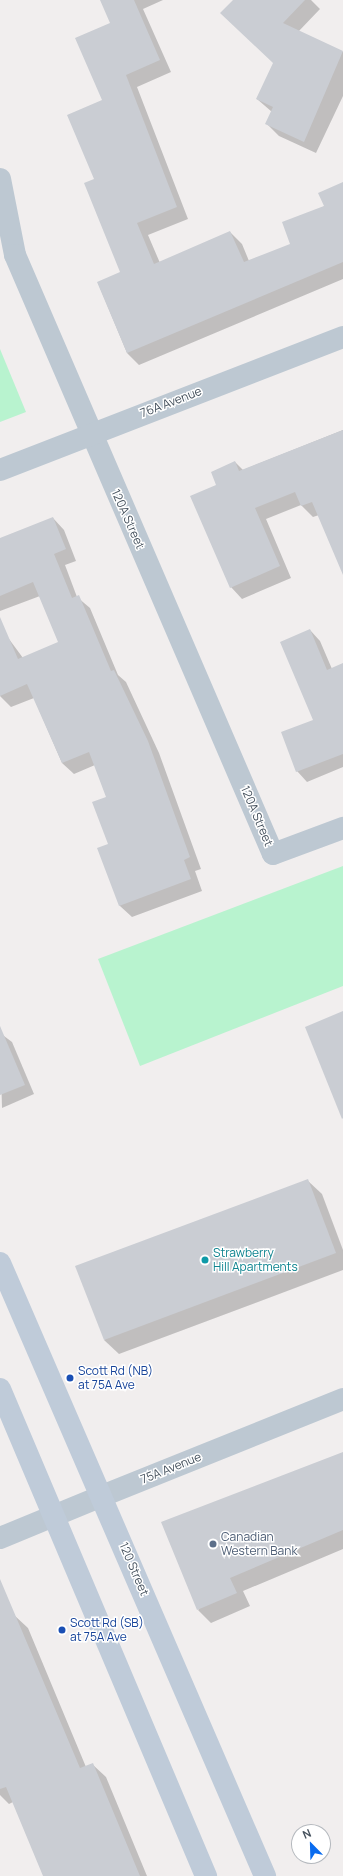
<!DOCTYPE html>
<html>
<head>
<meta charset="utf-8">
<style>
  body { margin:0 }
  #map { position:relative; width:343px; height:1876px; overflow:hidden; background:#f1eeee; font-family:Manrope,sans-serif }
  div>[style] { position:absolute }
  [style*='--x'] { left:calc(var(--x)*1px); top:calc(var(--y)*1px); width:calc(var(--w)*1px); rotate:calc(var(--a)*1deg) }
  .green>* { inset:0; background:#b8f3cf }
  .shadow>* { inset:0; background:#0003 }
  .building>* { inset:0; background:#cacdd3 }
  .minor>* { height:22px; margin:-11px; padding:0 11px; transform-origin:11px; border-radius:11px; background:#bdc8d2 }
  .tertiary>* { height:22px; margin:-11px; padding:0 11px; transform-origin:11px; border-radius:11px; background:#bdc8d2 }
  .secondary>* { height:22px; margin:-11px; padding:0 11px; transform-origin:11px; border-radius:11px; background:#bfcbd9 }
  .dots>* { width:11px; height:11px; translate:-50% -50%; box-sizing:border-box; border:2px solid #fff; border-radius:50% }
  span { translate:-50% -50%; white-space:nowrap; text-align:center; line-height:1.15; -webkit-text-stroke:3px #fff; paint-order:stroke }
  .street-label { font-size:12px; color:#45515d }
  .culture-label { font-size:12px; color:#0d838f }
  .left { translate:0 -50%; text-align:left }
  .transit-label { font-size:12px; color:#164399 }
  .service-label { font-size:12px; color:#4e5e75 }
  .north { position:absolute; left:291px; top:1824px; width:40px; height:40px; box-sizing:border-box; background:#fff; border:1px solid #b5b9be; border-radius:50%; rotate:337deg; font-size:11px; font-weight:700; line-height:16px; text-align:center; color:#45515d }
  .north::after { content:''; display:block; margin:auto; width:14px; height:18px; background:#096bef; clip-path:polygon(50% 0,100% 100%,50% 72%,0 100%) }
</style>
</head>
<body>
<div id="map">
  <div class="green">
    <div style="clip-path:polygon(0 349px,26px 412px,0 422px)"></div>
    <div style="clip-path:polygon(343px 866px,343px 986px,140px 1066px,98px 959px)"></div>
  </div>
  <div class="shadow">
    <div style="clip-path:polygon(101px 0,163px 0,143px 9px,171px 72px,137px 87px,188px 219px,148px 235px,160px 263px,230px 232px,242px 244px,249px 261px,292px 245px,343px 183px,343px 279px,139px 365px,127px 353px,98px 283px,121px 273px,95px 180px,111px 23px)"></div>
    <div style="clip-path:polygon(234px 0,311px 0,320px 9px,298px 32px,343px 52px,343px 96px,316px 153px,279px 136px,267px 124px,272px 112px,257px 99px,274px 63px)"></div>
    <div style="clip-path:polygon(343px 430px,343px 569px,319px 515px,313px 517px,301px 505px,266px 519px,291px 578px,242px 599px,231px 587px,218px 486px,235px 462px,243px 470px)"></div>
    <div style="clip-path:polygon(53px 518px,64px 530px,76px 561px,65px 565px,77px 597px,90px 608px,118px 675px,126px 682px,159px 753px,201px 869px,195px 871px,202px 891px,132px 917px,120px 906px,99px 849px,109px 845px,107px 798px,95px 765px,74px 774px,62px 763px,34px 698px,11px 707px,0 696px,0 643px,9px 639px,23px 658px,60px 642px,40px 596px,0 611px,0 539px)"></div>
    <div style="clip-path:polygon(310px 630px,320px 641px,332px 669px,343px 664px,343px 767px,307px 782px,297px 771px,314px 721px)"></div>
    <div style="clip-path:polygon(0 1033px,12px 1042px,34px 1094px,2px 1108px)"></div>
    <div style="clip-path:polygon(307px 1180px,322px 1194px,343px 1250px,343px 1270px,119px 1354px,104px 1340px)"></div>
    <div style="clip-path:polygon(343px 1453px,343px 1549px,243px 1591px,250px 1606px,211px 1623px,198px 1610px)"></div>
    <div style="clip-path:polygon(0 1609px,14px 1615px,28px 1628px,86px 1767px,92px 1764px,106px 1777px,147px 1876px,44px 1876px,13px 1802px,9px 1804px,0 1795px)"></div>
  </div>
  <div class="building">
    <div style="clip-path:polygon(100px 0,134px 0,160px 60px,126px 75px,177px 207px,137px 223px,154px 264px,230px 231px,244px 262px,290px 244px,282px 222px,324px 206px,318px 193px,343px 182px,343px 262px,127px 353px,97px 282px,120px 272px,84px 183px,94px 179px,67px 115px,102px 100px,75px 38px,110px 23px)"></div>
    <div style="clip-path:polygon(233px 0,305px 0,283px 23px,343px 51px,304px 142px,265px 124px,273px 107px,256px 99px,273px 63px,220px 13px)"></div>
    <div style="clip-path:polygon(343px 430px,343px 575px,312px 502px,301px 506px,295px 492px,255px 508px,280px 566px,230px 588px,190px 496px,216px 485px,211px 472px,235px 461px,239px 471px)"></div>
    <div style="clip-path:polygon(53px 517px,66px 549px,54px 554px,72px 598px,79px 595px,111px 671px,114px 670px,148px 741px,190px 857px,184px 860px,191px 879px,119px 906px,97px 848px,108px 844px,92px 802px,106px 797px,89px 752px,62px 763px,27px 684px,0 696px,0 617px,18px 659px,58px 642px,33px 582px,0 596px,0 538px)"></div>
    <div style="clip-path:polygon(310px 629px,327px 670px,343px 663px,343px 754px,296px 772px,281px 732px,313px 720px,280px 642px)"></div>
    <div style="clip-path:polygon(343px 1011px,343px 1118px,342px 1119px,305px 1027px)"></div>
    <div style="clip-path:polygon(0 1026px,25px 1085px,0 1095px)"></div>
    <div style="clip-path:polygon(308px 1179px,336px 1253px,104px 1340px,75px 1266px)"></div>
    <div style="clip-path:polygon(343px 1452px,343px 1530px,230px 1578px,237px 1593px,197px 1610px,161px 1522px)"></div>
    <div style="clip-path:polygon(0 1579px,80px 1768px,93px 1763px,140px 1876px,43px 1876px,6px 1787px,0 1789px)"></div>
  </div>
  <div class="minor">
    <div style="--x:0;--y:179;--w:77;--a:78.8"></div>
    <div style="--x:15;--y:255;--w:652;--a:66.7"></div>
    <div style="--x:273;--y:854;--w:75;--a:-20.4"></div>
    <div style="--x:0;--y:470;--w:368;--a:-21.2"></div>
    <div style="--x:0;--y:1538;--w:110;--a:-22.4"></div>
  </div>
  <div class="tertiary">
    <div style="--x:102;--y:1496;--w:260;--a:-21.9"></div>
  </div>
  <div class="secondary">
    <div style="--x:0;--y:1263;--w:668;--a:66.62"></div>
    <div style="--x:0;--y:1389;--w:529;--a:67.07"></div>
  </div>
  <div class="dots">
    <div style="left:205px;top:1260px;background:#0f9aa8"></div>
    <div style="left:70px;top:1378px;background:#1a4fb4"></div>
    <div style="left:213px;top:1544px;background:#5c6f8a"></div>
    <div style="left:62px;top:1630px;background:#1a4fb4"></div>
  </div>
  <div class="street-label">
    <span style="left:171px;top:402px;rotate:-21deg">76A Avenue</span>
    <span style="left:128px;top:519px;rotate:66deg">120A Street</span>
    <span style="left:257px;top:816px;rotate:67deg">120A Street</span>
    <span style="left:171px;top:1468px;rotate:-22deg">75A Avenue</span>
    <span style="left:134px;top:1569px;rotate:67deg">120 Street</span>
  </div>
  <div class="culture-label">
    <span class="left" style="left:213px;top:1260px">Strawberry<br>Hill Apartments</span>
  </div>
  <div class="transit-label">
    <span class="left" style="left:78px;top:1378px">Scott Rd (NB)<br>at 75A Ave</span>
    <span class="left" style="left:70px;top:1630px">Scott Rd (SB)<br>at 75A Ave</span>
  </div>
  <div class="service-label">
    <span class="left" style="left:221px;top:1544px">Canadian<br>Western Bank</span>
  </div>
  <div class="north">N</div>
</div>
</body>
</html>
